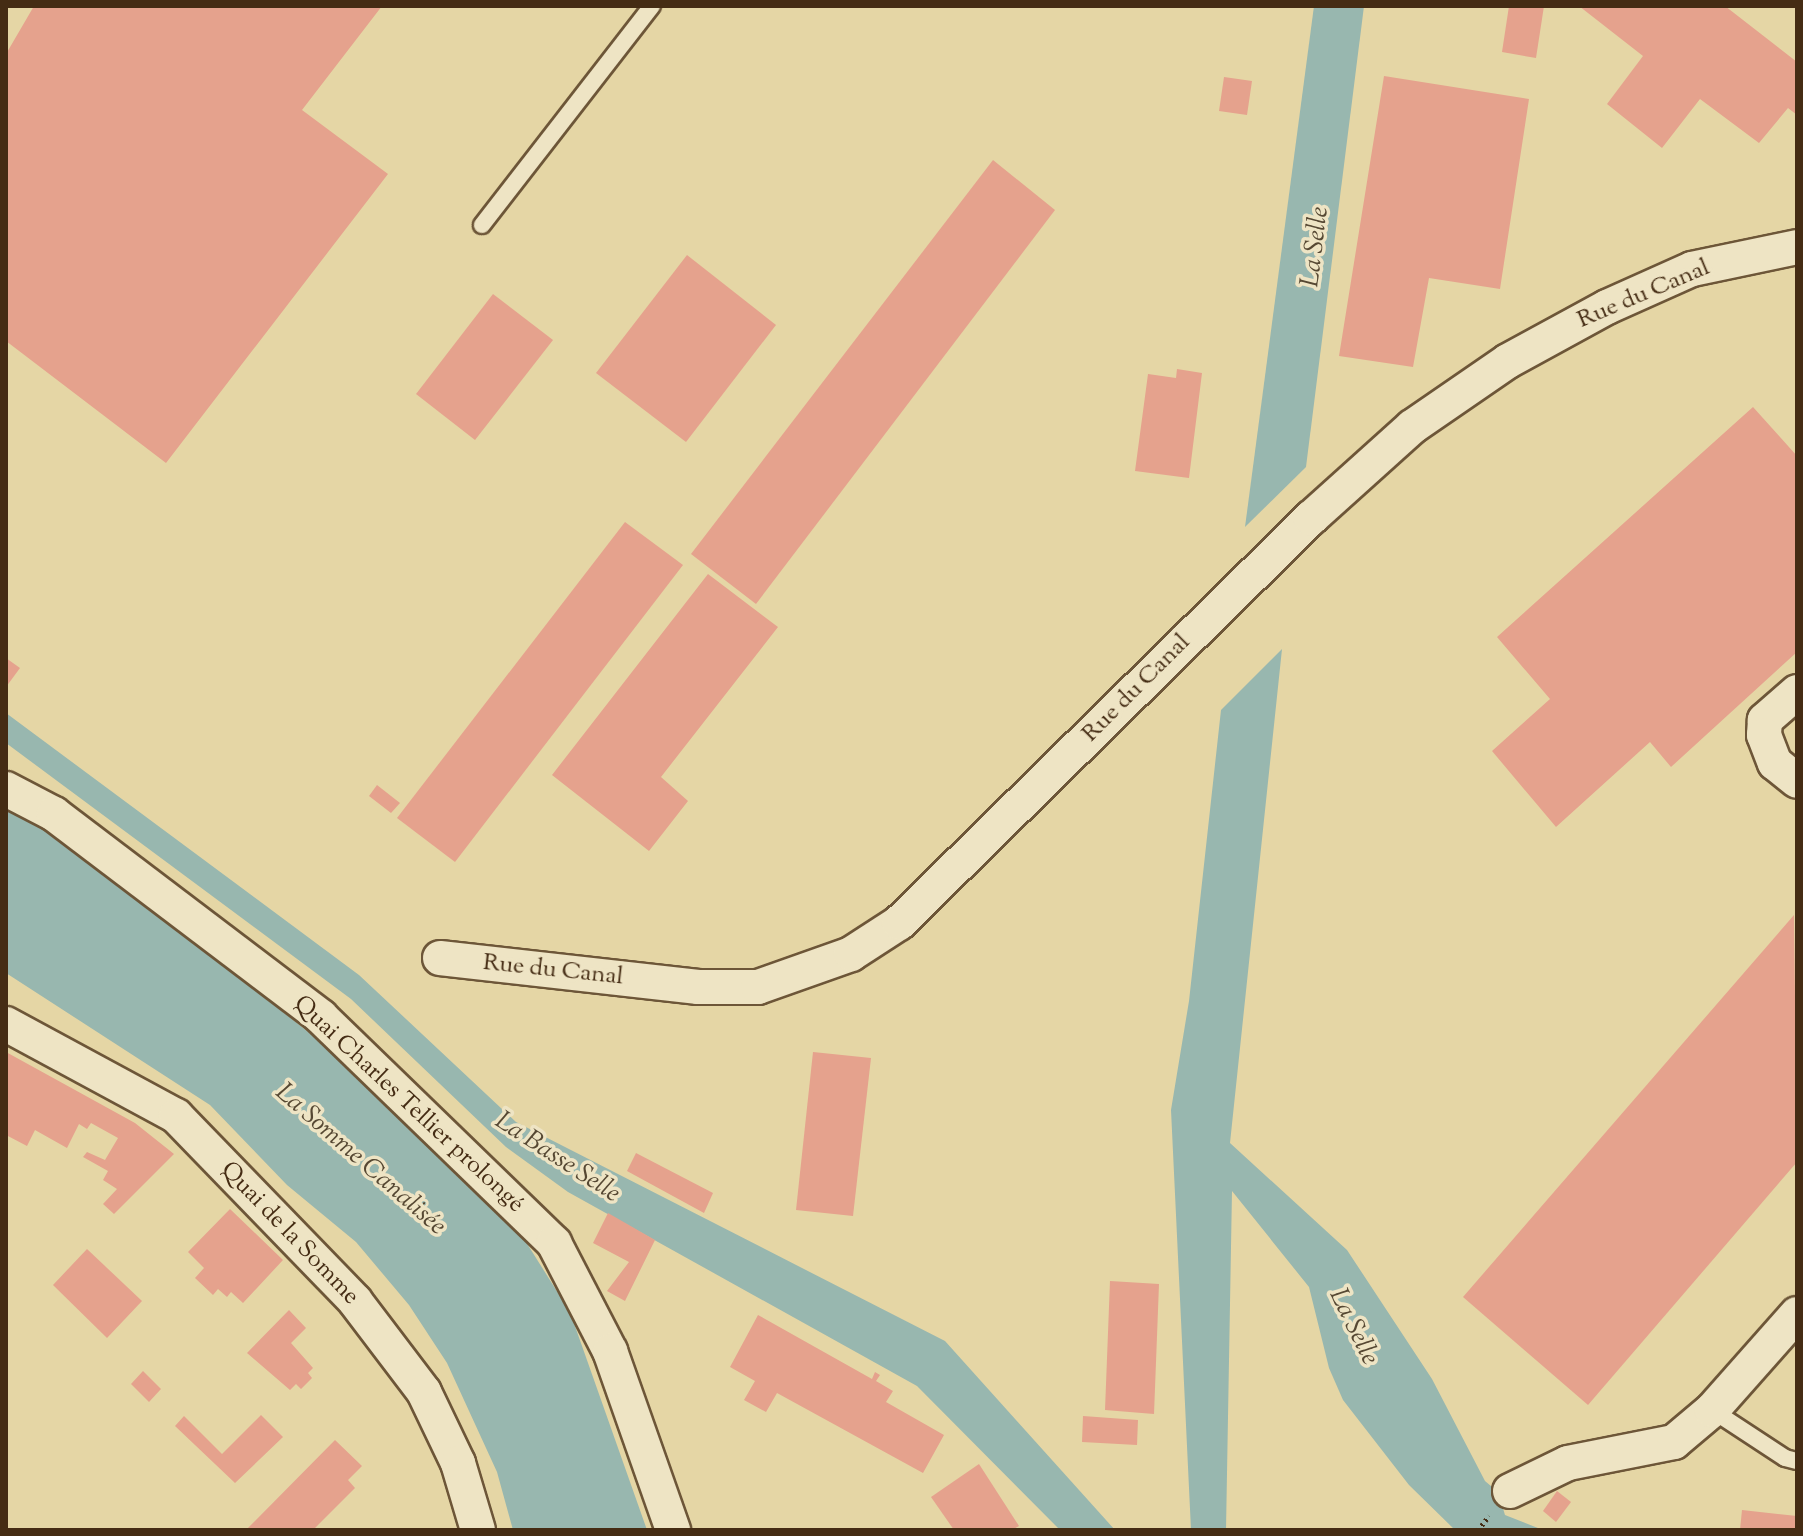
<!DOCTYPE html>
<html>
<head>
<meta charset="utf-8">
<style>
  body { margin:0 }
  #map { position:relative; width:1803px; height:1536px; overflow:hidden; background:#e5d6a5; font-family:"Sorts Mill Goudy",serif }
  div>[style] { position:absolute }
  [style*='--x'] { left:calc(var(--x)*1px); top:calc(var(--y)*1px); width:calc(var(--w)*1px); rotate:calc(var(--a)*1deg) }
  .water>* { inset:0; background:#98b7af }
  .building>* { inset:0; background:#e5a28d }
  .path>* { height:5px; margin-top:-2.5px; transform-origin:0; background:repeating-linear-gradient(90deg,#452c14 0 2px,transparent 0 6px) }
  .roads { filter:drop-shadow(2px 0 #6d5638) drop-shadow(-2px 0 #6d5638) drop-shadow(0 2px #6d5638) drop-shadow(0 -2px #6d5638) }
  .lane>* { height:16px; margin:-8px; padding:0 8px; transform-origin:8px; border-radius:8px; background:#eee4c4 }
  .street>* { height:34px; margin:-17px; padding:0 17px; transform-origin:17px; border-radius:17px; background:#eee4c4 }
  span { translate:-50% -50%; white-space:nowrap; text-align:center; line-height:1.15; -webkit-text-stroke:7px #eee4c4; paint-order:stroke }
  .street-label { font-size:24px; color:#452c14 }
  .water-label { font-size:26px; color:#564833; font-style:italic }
  .frame { position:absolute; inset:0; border:8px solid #452c14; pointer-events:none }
</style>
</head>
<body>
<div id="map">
  <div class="water">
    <div style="clip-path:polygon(1314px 6px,1364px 6px,1306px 467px,1245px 527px)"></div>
    <div style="clip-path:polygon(1282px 649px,1230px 1143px,1347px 1250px,1432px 1379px,1485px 1481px,1498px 1492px,1505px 1515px,1543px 1530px,1455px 1530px,1409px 1485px,1343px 1400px,1329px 1368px,1309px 1287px,1232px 1191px,1226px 1530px,1191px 1530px,1171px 1110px,1189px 1001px,1221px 710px)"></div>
    <div style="clip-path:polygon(6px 713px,359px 975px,516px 1122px,945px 1341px,1115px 1530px,1060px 1530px,917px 1386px,568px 1192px,506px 1147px,351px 999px,6px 743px)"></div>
    <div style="clip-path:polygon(6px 791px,312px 1035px,526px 1242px,570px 1312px,647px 1530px,513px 1530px,497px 1472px,447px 1363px,409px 1305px,356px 1242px,287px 1185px,210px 1105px,6px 973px)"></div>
  </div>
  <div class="building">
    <div style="clip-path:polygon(34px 6px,382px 6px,302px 110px,388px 174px,166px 463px,6px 341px,6px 54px)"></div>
    <div style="clip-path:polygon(1509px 6px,1544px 6px,1536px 58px,1502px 52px)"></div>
    <div style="clip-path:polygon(1579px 6px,1725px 6px,1797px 62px,1797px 115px,1788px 108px,1759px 143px,1700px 99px,1662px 148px,1607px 104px,1643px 56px)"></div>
    <div style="clip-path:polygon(1384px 76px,1529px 99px,1500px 289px,1429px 278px,1413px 367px,1339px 356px)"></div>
    <div style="clip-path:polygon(1224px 77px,1252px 81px,1247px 115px,1219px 111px)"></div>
    <div style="clip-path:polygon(993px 160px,1055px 210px,756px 604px,691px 554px)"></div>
    <div style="clip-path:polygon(687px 255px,776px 325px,686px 442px,596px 373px)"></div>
    <div style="clip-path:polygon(493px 294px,553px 340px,475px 440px,416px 394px)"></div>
    <div style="clip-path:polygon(1177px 369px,1202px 373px,1189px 478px,1135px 471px,1148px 374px,1176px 378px)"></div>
    <div style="clip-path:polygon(1753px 407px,1797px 456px,1797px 652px,1671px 767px,1650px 742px,1556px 827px,1492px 751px,1550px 699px,1497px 637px)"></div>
    <div style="clip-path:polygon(625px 522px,683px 565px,455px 862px,397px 818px)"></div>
    <div style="clip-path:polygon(708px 574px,778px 627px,661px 777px,688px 801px,649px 851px,552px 775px)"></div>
    <div style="clip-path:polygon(6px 658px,20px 668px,6px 687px)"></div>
    <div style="clip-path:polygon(377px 785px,400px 803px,391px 813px,369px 796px)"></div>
    <div style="clip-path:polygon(1794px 915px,1797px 1162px,1588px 1405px,1463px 1297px)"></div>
    <div style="clip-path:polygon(6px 1052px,135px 1123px,174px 1154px,114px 1214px,103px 1204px,117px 1189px,103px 1180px,108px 1171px,83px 1157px,87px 1152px,105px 1160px,118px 1138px,91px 1123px,87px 1129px,79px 1124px,67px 1148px,35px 1130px,27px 1146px,6px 1135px)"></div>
    <div style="clip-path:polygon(813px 1052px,871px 1058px,853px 1216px,796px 1210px)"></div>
    <div style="clip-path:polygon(636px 1153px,713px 1193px,704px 1213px,627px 1171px)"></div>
    <div style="clip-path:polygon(230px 1209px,283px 1260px,243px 1303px,231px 1292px,227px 1297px,218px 1289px,213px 1295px,195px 1278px,204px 1268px,188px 1252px)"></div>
    <div style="clip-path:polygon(608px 1213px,655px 1240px,625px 1301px,607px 1291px,629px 1262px,593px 1243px)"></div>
    <div style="clip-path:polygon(87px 1249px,142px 1301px,107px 1338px,53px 1285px)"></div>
    <div style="clip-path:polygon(1110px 1281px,1159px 1284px,1154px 1414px,1105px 1410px)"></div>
    <div style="clip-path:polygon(289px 1310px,306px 1328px,291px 1343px,313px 1368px,308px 1373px,312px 1378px,301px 1389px,296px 1384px,290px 1390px,247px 1353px)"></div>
    <div style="clip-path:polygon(758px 1315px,872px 1379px,875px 1372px,880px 1375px,876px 1381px,893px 1391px,886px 1402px,944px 1435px,923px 1473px,777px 1393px,766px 1412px,744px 1400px,755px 1381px,730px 1367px)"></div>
    <div style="clip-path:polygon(143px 1371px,161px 1389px,149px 1402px,131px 1384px)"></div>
    <div style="clip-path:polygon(261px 1415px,283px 1437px,235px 1483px,175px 1426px,184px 1416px,222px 1454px)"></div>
    <div style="clip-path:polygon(1083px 1416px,1138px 1420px,1137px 1445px,1082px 1442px)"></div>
    <div style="clip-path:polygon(335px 1440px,362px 1466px,348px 1480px,355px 1488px,313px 1530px,246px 1530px)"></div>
    <div style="clip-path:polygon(979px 1464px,1019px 1526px,1012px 1530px,954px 1530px,931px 1497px)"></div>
    <div style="clip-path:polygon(1557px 1491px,1571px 1502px,1556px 1522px,1543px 1511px)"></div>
    <div style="clip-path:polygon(1742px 1510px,1797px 1516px,1797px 1530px,1740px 1530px)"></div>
  </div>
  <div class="path">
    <div style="--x:1478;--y:1530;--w:18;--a:-52"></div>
  </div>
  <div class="roads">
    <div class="lane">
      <div style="--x:482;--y:225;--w:277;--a:-52.2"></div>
      <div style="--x:1712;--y:1410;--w:87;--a:33.3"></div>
      <div style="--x:1785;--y:1458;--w:12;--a:14"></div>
    </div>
    <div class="street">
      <div style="--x:1797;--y:692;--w:43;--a:138.8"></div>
      <div style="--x:1765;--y:720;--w:15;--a:94"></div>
      <div style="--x:1764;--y:735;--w:30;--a:69"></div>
      <div style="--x:1775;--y:763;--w:28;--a:39"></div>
      <div style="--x:6;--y:789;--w:54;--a:27.5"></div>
      <div style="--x:54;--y:814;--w:335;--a:37.2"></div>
      <div style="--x:321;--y:1017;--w:325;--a:44.1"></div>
      <div style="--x:554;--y:1243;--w:122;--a:62.6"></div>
      <div style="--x:610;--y:1351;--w:190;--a:70.6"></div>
      <div style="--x:440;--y:958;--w:260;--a:6.4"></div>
      <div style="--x:698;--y:987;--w:60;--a:0"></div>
      <div style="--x:758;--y:987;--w:99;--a:-19.5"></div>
      <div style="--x:851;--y:954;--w:57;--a:-32.9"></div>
      <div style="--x:899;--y:923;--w:578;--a:-44.51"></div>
      <div style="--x:1311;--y:518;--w:136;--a:-42"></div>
      <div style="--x:1412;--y:427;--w:116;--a:-34.5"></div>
      <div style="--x:1508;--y:361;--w:113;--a:-28.6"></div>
      <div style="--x:1607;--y:307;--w:93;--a:-24.1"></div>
      <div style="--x:1692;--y:269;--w:107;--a:-11.8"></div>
      <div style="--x:6;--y:1024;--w:193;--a:28.4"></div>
      <div style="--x:176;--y:1116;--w:257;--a:45.9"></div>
      <div style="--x:355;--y:1301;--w:114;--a:52.8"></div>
      <div style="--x:424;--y:1392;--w:79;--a:64.4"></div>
      <div style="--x:458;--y:1463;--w:70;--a:73.4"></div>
      <div style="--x:1510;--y:1491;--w:64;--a:-25.8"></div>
      <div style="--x:1568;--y:1463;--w:108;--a:-11.2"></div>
      <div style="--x:1674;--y:1442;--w:50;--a:-40.1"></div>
      <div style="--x:1712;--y:1410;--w:128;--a:-48.5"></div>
    </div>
  </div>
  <div class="street-label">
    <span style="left:1644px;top:295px;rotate:-23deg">Rue du Canal</span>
    <span style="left:1137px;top:689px;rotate:-45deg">Rue du Canal</span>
    <span style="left:553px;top:971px;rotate:6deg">Rue du Canal</span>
    <span style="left:408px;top:1105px;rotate:43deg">Quai Charles Tellier prolongé</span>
    <span style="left:289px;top:1234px;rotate:46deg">Quai de la Somme</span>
  </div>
  <div class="water-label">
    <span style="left:1316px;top:247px;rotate:-83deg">La Selle</span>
    <span style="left:557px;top:1158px;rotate:33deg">La Basse Selle</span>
    <span style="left:360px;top:1160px;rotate:41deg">La Somme Canalisée</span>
    <span style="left:1353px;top:1327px;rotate:64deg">La Selle</span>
  </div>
  <div class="frame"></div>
</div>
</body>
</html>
